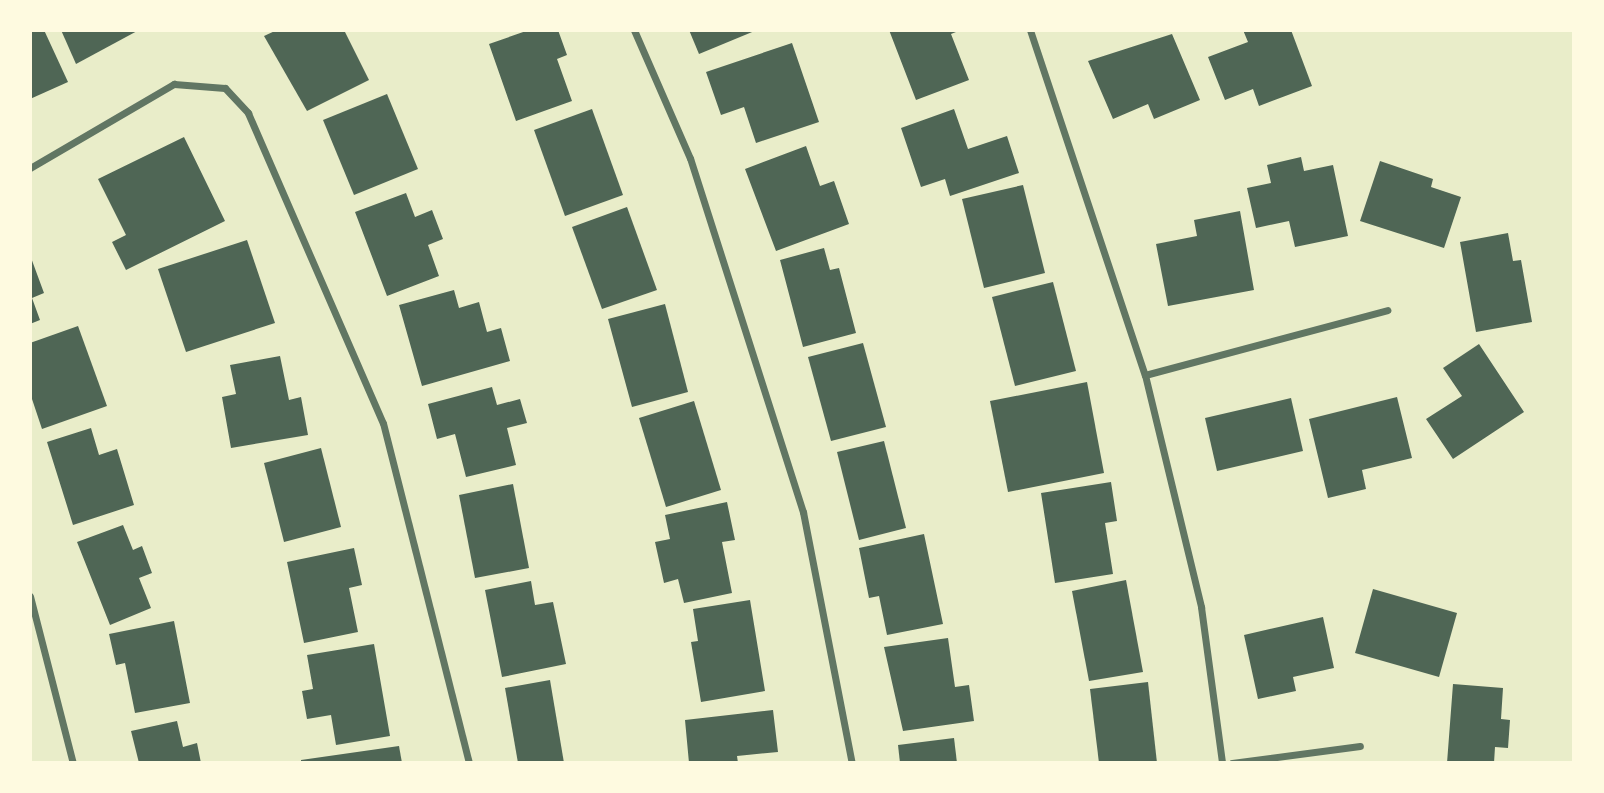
<!DOCTYPE html>
<html>
<head>
<meta charset="utf-8">
<style>
  body { margin:0 }
  #map { position:relative; width:1604px; height:793px; overflow:hidden; background:#e9edc9; font-family:"Libre Baskerville",serif }
  div>[style] { position:absolute }
  [style*='--x'] { left:calc(var(--x)*1px); top:calc(var(--y)*1px); width:calc(var(--w)*1px); rotate:calc(var(--a)*1deg) }
  .building>* { inset:0; background:#4f6655 }
  .minor>* { height:7px; margin:-3.5px; padding:0 3.5px; transform-origin:3.5px; border-radius:3.5px; background:#617663 }
  span { translate:-50% -50%; white-space:nowrap; text-align:center; line-height:1.15; -webkit-text-stroke:7px #fefae0; paint-order:stroke }
  .frame { position:absolute; inset:0; border:32px solid #fefae0; pointer-events:none }
</style>
</head>
<body>
<div id="map">
  <div class="building">
    <div style="clip-path:polygon(30px 30px,44px 30px,68px 82px,30px 99px)"></div>
    <div style="clip-path:polygon(61px 30px,139px 30px,76px 64px)"></div>
    <div style="clip-path:polygon(277px 30px,344px 30px,369px 80px,307px 111px,264px 36px)"></div>
    <div style="clip-path:polygon(529px 30px,558px 30px,567px 55px,557px 59px,572px 101px,516px 121px,489px 44px)"></div>
    <div style="clip-path:polygon(689px 30px,757px 30px,699px 54px)"></div>
    <div style="clip-path:polygon(889px 30px,961px 30px,951px 34px,969px 80px,916px 100px)"></div>
    <div style="clip-path:polygon(1243px 30px,1291px 30px,1312px 86px,1259px 106px,1253px 89px,1225px 100px,1208px 57px,1248px 42px)"></div>
    <div style="clip-path:polygon(1172px 34px,1200px 100px,1154px 119px,1148px 104px,1113px 119px,1088px 61px)"></div>
    <div style="clip-path:polygon(792px 43px,819px 122px,756px 143px,744px 107px,721px 115px,706px 72px)"></div>
    <div style="clip-path:polygon(387px 94px,418px 169px,354px 195px,323px 120px)"></div>
    <div style="clip-path:polygon(592px 109px,623px 195px,565px 216px,534px 130px)"></div>
    <div style="clip-path:polygon(954px 109px,968px 149px,1007px 136px,1019px 173px,950px 196px,945px 179px,921px 187px,901px 128px)"></div>
    <div style="clip-path:polygon(184px 137px,225px 221px,126px 270px,112px 242px,126px 235px,98px 179px)"></div>
    <div style="clip-path:polygon(806px 146px,820px 186px,834px 181px,849px 224px,776px 251px,745px 169px)"></div>
    <div style="clip-path:polygon(1301px 157px,1304px 171px,1333px 165px,1348px 236px,1295px 247px,1289px 221px,1256px 228px,1247px 188px,1271px 183px,1267px 165px)"></div>
    <div style="clip-path:polygon(1380px 161px,1433px 179px,1431px 187px,1461px 197px,1444px 248px,1360px 221px)"></div>
    <div style="clip-path:polygon(1023px 185px,1045px 273px,984px 288px,962px 199px)"></div>
    <div style="clip-path:polygon(406px 193px,415px 217px,432px 210px,443px 239px,428px 245px,439px 276px,387px 296px,355px 212px)"></div>
    <div style="clip-path:polygon(627px 207px,657px 290px,602px 309px,572px 227px)"></div>
    <div style="clip-path:polygon(1240px 211px,1254px 290px,1168px 306px,1156px 244px,1197px 236px,1194px 220px)"></div>
    <div style="clip-path:polygon(1508px 233px,1513px 261px,1521px 260px,1532px 322px,1476px 332px,1460px 242px)"></div>
    <div style="clip-path:polygon(247px 240px,275px 323px,186px 352px,158px 269px)"></div>
    <div style="clip-path:polygon(824px 248px,830px 270px,839px 268px,856px 333px,803px 347px,780px 260px)"></div>
    <div style="clip-path:polygon(30px 255px,44px 293px,32px 298px,40px 320px,30px 324px)"></div>
    <div style="clip-path:polygon(1053px 282px,1076px 371px,1015px 386px,992px 297px)"></div>
    <div style="clip-path:polygon(454px 290px,459px 308px,479px 302px,487px 332px,501px 328px,510px 361px,422px 386px,399px 305px)"></div>
    <div style="clip-path:polygon(665px 304px,688px 392px,632px 407px,608px 319px)"></div>
    <div style="clip-path:polygon(78px 326px,107px 406px,42px 429px,30px 393px,30px 343px)"></div>
    <div style="clip-path:polygon(863px 343px,886px 427px,831px 441px,808px 357px)"></div>
    <div style="clip-path:polygon(1479px 344px,1524px 412px,1453px 459px,1426px 419px,1462px 396px,1443px 368px)"></div>
    <div style="clip-path:polygon(280px 356px,289px 400px,301px 397px,308px 435px,231px 448px,222px 397px,236px 394px,230px 365px)"></div>
    <div style="clip-path:polygon(1087px 382px,1104px 473px,1008px 492px,990px 401px)"></div>
    <div style="clip-path:polygon(492px 387px,497px 405px,520px 399px,527px 423px,507px 428px,516px 465px,466px 477px,455px 434px,437px 439px,428px 404px)"></div>
    <div style="clip-path:polygon(1397px 397px,1412px 458px,1362px 470px,1366px 489px,1328px 498px,1309px 419px)"></div>
    <div style="clip-path:polygon(1291px 398px,1303px 451px,1217px 471px,1205px 418px)"></div>
    <div style="clip-path:polygon(694px 401px,721px 490px,666px 507px,639px 418px)"></div>
    <div style="clip-path:polygon(91px 428px,99px 455px,117px 449px,134px 505px,73px 525px,47px 442px)"></div>
    <div style="clip-path:polygon(884px 441px,906px 528px,859px 540px,837px 452px)"></div>
    <div style="clip-path:polygon(321px 448px,341px 527px,284px 542px,264px 463px)"></div>
    <div style="clip-path:polygon(1111px 482px,1117px 521px,1105px 523px,1113px 574px,1055px 583px,1041px 493px)"></div>
    <div style="clip-path:polygon(513px 484px,529px 568px,475px 578px,459px 495px)"></div>
    <div style="clip-path:polygon(727px 502px,735px 540px,722px 542px,732px 593px,684px 603px,678px 579px,664px 583px,655px 542px,670px 539px,665px 515px)"></div>
    <div style="clip-path:polygon(123px 525px,133px 550px,142px 546px,152px 573px,139px 578px,151px 608px,110px 625px,77px 542px)"></div>
    <div style="clip-path:polygon(924px 534px,943px 624px,887px 635px,879px 596px,869px 598px,859px 548px)"></div>
    <div style="clip-path:polygon(354px 548px,362px 585px,349px 588px,358px 632px,304px 643px,287px 562px)"></div>
    <div style="clip-path:polygon(1126px 580px,1143px 672px,1089px 681px,1072px 591px)"></div>
    <div style="clip-path:polygon(531px 581px,535px 605px,553px 602px,566px 664px,502px 677px,485px 590px)"></div>
    <div style="clip-path:polygon(1373px 589px,1457px 613px,1439px 677px,1355px 653px)"></div>
    <div style="clip-path:polygon(750px 600px,765px 691px,701px 702px,691px 642px,698px 641px,693px 609px)"></div>
    <div style="clip-path:polygon(1323px 617px,1334px 668px,1293px 677px,1296px 691px,1258px 699px,1244px 635px)"></div>
    <div style="clip-path:polygon(174px 621px,190px 703px,135px 713px,125px 663px,116px 665px,109px 634px)"></div>
    <div style="clip-path:polygon(948px 638px,955px 687px,969px 685px,974px 721px,903px 731px,884px 647px)"></div>
    <div style="clip-path:polygon(374px 644px,390px 736px,336px 745px,331px 715px,307px 719px,302px 691px,313px 689px,307px 655px)"></div>
    <div style="clip-path:polygon(550px 680px,564px 763px,518px 763px,505px 688px)"></div>
    <div style="clip-path:polygon(1148px 682px,1157px 763px,1099px 763px,1090px 689px)"></div>
    <div style="clip-path:polygon(1453px 684px,1503px 688px,1501px 719px,1510px 720px,1508px 748px,1495px 747px,1494px 763px,1447px 763px)"></div>
    <div style="clip-path:polygon(773px 710px,778px 752px,737px 756px,738px 763px,689px 763px,685px 720px)"></div>
    <div style="clip-path:polygon(177px 721px,183px 747px,197px 743px,201px 763px,139px 763px,131px 731px)"></div>
    <div style="clip-path:polygon(954px 738px,957px 763px,900px 763px,898px 745px)"></div>
    <div style="clip-path:polygon(399px 746px,402px 763px,301px 763px,301px 760px)"></div>
  </div>
  <div class="minor">
    <div style="--x:634;--y:30;--w:140;--a:66.4"></div>
    <div style="--x:690;--y:158;--w:372;--a:72.3"></div>
    <div style="--x:803;--y:512;--w:256;--a:79"></div>
    <div style="--x:1030;--y:30;--w:364;--a:71.6"></div>
    <div style="--x:1145;--y:375;--w:239;--a:76.4"></div>
    <div style="--x:1201;--y:607;--w:157;--a:82.3"></div>
    <div style="--x:30;--y:168;--w:167;--a:-30.3"></div>
    <div style="--x:174;--y:84;--w:51;--a:4.5"></div>
    <div style="--x:225;--y:88;--w:34;--a:47"></div>
    <div style="--x:248;--y:113;--w:338;--a:66.5"></div>
    <div style="--x:383;--y:423;--w:351;--a:75.8"></div>
    <div style="--x:1145;--y:375;--w:251;--a:-15"></div>
    <div style="--x:30;--y:596;--w:172;--a:75.6"></div>
    <div style="--x:1232;--y:763;--w:129;--a:-7.6"></div>
  </div>
  <div class="frame"></div>
</div>
</body>
</html>
